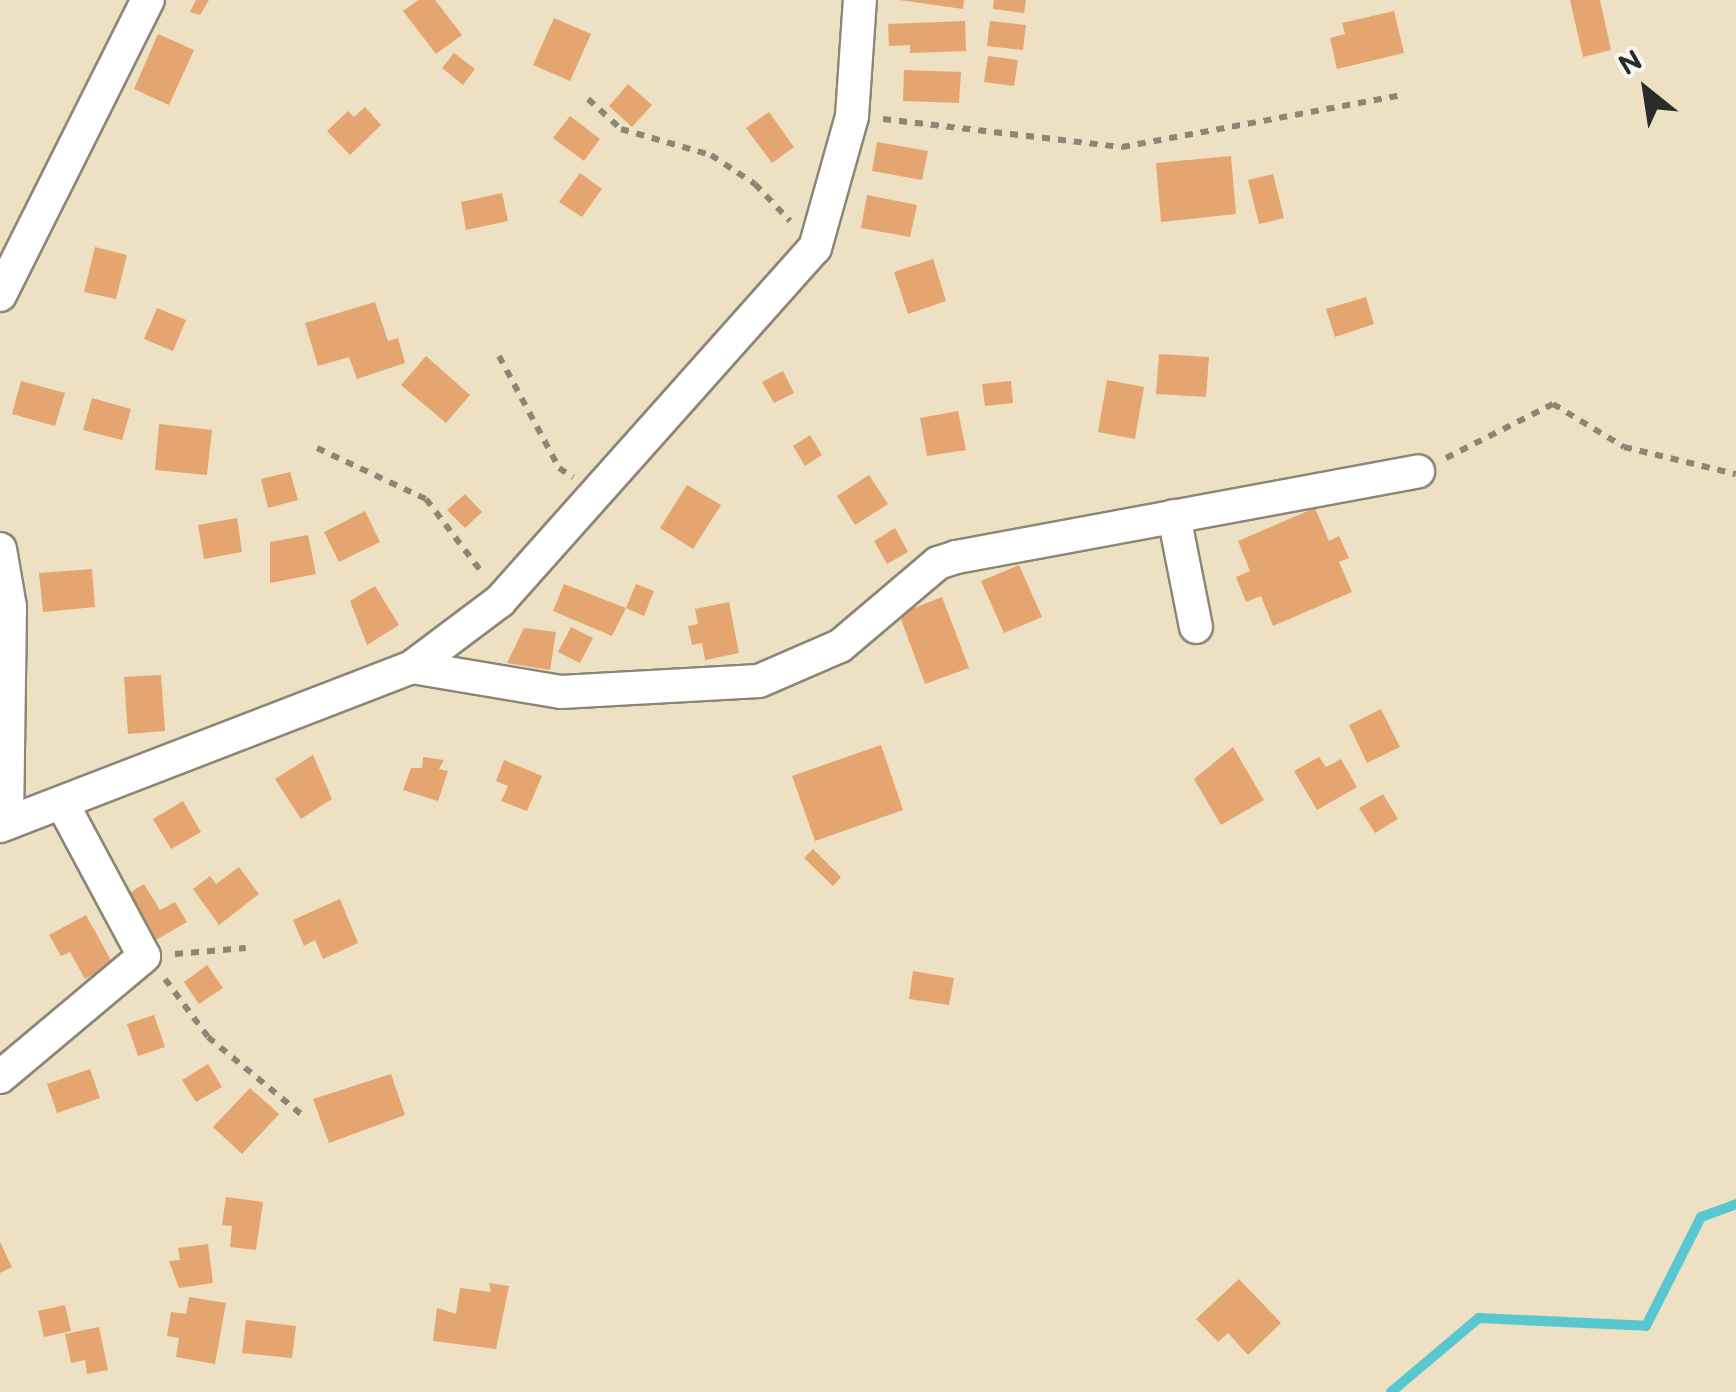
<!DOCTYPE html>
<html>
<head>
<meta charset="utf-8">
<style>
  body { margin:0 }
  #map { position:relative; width:1736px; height:1392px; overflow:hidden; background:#eee0c2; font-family:"Balsamiq Sans",sans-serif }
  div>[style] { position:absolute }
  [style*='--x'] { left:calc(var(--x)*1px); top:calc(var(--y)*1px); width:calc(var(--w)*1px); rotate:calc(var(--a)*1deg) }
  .stream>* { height:10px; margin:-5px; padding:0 5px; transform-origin:5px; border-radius:5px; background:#59c7cf }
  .building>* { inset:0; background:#e4a571 }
  .path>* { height:6px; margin-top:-3px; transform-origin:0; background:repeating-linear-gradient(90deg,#8c8676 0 8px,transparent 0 16px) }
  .roads { filter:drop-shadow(2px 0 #8c8676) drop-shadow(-2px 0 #8c8676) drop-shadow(0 2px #8c8676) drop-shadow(0 -2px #8c8676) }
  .street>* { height:32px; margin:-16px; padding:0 16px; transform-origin:16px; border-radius:16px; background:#fff }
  span { translate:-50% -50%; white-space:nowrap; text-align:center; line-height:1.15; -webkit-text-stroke:8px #f6f6f2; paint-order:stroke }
  .north { position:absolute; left:1596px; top:40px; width:100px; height:100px; -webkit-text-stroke:8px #f6f6f2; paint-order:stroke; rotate:330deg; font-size:28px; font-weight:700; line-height:40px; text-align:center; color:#2b2b2b }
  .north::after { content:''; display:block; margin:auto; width:35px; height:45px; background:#2b2b2b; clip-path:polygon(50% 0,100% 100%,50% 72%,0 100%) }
</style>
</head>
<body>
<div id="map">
  <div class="stream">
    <div style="--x:1391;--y:1392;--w:115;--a:-40.1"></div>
    <div style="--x:1479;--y:1318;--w:167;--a:2.7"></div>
    <div style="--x:1646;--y:1326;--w:122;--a:-63.2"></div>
    <div style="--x:1701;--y:1217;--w:37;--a:-20"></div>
  </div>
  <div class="building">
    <div style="clip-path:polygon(196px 0,209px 0,200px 15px,190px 12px)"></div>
    <div style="clip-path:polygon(418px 0,435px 0,462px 35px,436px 54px,403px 11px)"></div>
    <div style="clip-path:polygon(899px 0,964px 0,963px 9px)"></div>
    <div style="clip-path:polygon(994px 0,1026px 0,1024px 13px,993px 9px)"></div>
    <div style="clip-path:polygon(1570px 0,1600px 0,1611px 50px,1583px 57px)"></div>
    <div style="clip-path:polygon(1394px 11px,1404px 53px,1337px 69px,1330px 38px,1345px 34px,1342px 23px)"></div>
    <div style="clip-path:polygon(554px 18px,591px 34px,570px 81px,533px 65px)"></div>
    <div style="clip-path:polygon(965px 21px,966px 51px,910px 53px,910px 45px,889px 46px,888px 24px)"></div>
    <div style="clip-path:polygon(990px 21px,1026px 25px,1023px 50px,987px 46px)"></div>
    <div style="clip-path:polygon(158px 34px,194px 50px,169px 105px,134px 89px)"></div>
    <div style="clip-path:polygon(454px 53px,475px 69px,463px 85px,442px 68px)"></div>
    <div style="clip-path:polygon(988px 56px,1018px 60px,1014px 86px,984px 82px)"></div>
    <div style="clip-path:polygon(904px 70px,961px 72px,959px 103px,903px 101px)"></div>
    <div style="clip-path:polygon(628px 84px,652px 105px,632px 127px,609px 106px)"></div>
    <div style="clip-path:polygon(365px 107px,381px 125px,350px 155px,327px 131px,348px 111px,354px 117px)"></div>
    <div style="clip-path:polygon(769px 112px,794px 147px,772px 163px,746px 128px)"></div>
    <div style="clip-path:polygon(570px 116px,600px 139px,584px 161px,553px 138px)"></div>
    <div style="clip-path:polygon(877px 142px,928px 151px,922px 180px,872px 171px)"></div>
    <div style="clip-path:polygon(1231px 156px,1236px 214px,1161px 222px,1156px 163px)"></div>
    <div style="clip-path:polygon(580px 173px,602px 189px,582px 217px,559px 202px)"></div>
    <div style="clip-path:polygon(1273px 174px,1284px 218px,1259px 224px,1248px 180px)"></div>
    <div style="clip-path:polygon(502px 193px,508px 221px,466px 230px,461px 202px)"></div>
    <div style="clip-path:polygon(867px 195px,917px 205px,910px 237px,861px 228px)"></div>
    <div style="clip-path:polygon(95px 247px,127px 255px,116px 299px,84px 292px)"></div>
    <div style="clip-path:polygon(933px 259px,946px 301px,908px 314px,894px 272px)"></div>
    <div style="clip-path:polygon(1366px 297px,1374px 324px,1335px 337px,1326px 309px)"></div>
    <div style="clip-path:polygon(375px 302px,388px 341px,398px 338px,405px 363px,357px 379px,349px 357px,318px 366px,305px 323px)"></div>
    <div style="clip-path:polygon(157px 308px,186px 320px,173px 351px,144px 339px)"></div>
    <div style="clip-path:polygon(1159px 354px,1209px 357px,1206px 397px,1156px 394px)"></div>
    <div style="clip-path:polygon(426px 356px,470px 395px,446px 423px,401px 385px)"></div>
    <div style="clip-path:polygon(783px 371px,794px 393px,774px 403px,762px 382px)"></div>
    <div style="clip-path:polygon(1107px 380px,1144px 387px,1135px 439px,1098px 432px)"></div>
    <div style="clip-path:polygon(21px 381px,65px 393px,55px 426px,12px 414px)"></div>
    <div style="clip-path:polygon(1011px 381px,1013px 403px,985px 406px,982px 384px)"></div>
    <div style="clip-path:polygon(92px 398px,131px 409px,122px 440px,83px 430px)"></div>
    <div style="clip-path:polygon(958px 411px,966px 450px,927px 456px,920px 418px)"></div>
    <div style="clip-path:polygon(159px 424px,212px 430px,207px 475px,155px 470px)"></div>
    <div style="clip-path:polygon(810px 435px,822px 455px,805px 466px,793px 446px)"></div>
    <div style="clip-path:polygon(290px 472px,298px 500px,268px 508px,261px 479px)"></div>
    <div style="clip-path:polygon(869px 475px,888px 504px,855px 525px,837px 496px)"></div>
    <div style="clip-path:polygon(687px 485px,721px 505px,693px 549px,660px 528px)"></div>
    <div style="clip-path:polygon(465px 494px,482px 512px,465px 528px,447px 510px)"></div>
    <div style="clip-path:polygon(1315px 508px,1329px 541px,1339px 536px,1349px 558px,1339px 562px,1352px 592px,1273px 626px,1261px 596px,1246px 602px,1236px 577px,1250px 571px,1238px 541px)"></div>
    <div style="clip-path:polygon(365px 511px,380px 542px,339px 562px,324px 532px)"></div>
    <div style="clip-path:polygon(237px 518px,242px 552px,204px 559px,198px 525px)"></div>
    <div style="clip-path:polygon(895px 528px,908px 552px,887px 564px,874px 541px)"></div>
    <div style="clip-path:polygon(308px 535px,316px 574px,270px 583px,270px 542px)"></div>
    <div style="clip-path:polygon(1019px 565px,1042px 617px,1004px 633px,981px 581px)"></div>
    <div style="clip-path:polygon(92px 569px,95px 607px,43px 612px,39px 573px)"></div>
    <div style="clip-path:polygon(564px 584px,626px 608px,612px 636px,553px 611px)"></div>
    <div style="clip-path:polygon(636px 584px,654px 591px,644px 616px,626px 608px)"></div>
    <div style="clip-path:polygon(375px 586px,399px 625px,367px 645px,350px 601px)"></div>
    <div style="clip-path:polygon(942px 597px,969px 668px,925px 684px,899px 614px)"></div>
    <div style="clip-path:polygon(729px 602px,739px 653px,705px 660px,702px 643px,692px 645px,688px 626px,698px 624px,695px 609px)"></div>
    <div style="clip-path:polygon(571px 627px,593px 638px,580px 663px,558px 652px)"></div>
    <div style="clip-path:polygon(524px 628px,556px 632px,550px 670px,507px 663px)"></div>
    <div style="clip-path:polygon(161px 675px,165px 731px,128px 734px,124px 677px)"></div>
    <div style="clip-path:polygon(1381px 709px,1400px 747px,1367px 763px,1349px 725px)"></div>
    <div style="clip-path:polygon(881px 745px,903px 810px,815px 841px,792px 776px)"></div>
    <div style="clip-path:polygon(1233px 747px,1264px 800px,1221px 825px,1194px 779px)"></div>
    <div style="clip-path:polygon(313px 755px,332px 799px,301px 819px,275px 779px)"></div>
    <div style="clip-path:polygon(423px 757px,444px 760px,439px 769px,448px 771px,438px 801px,403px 790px,411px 768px,422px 768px)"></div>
    <div style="clip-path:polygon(1319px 757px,1326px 767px,1341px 759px,1357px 787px,1317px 810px,1294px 771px)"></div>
    <div style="clip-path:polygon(504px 760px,542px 776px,527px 811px,501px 801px,508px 786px,496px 781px)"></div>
    <div style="clip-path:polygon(1383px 794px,1398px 819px,1375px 833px,1359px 808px)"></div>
    <div style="clip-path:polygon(183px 801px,201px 832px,171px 849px,153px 819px)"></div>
    <div style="clip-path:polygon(813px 849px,841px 877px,833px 886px,804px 858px)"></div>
    <div style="clip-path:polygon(239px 867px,259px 894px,219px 925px,193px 889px,210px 876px,216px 884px)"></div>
    <div style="clip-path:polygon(144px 884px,160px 910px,175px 902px,187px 922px,149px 944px,121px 898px)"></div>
    <div style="clip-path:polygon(340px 899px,358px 943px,323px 959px,315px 940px,304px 946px,293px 920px)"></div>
    <div style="clip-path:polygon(86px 915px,113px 964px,85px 979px,70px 952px,61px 956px,49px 935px)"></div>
    <div style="clip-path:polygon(207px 965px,223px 988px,199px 1004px,184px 982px)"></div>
    <div style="clip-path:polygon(913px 971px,954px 978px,949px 1005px,909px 999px)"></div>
    <div style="clip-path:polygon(154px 1015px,165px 1047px,138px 1056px,127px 1024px)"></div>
    <div style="clip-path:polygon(208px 1064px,222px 1087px,196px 1102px,182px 1080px)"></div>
    <div style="clip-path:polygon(90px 1069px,100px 1098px,57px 1113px,47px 1084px)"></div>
    <div style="clip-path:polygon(391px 1074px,405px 1115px,329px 1143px,313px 1099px)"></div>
    <div style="clip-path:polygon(250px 1088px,279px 1114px,242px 1154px,213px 1127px)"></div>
    <div style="clip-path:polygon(226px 1197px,263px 1202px,256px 1250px,230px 1247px,232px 1226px,222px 1225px)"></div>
    <div style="clip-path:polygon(0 1242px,12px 1267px,0 1273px)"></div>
    <div style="clip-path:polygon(208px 1244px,213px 1283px,179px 1288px,169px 1261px,180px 1260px,178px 1248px)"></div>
    <div style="clip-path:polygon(1239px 1279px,1281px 1323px,1248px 1355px,1228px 1333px,1218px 1342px,1196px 1319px)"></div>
    <div style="clip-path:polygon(489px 1283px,509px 1286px,496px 1349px,433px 1341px,437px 1308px,456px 1314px,460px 1288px,491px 1292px)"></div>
    <div style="clip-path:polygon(189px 1297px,226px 1303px,215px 1364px,176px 1357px,179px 1338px,167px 1336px,171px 1312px,186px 1314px)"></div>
    <div style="clip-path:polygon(65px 1305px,71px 1331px,44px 1337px,38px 1311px)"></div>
    <div style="clip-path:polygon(246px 1320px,296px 1326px,292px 1358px,242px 1353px)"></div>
    <div style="clip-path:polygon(99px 1327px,108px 1370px,87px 1374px,85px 1360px,71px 1363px,65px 1334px)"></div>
  </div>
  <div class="path">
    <div style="--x:588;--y:99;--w:45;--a:42.3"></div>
    <div style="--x:621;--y:129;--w:94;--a:16.1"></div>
    <div style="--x:711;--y:155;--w:53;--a:33.4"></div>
    <div style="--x:755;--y:184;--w:51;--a:46.6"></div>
    <div style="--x:883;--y:119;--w:241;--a:6.7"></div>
    <div style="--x:1122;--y:147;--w:281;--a:-10.5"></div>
    <div style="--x:499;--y:356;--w:127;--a:61.8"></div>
    <div style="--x:559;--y:468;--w:17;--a:33"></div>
    <div style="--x:317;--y:448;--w:120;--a:25.1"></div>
    <div style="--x:426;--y:499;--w:96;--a:52.7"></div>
    <div style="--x:1446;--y:458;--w:120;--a:-26.8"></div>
    <div style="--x:1553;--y:404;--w:83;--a:31.2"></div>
    <div style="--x:1624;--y:447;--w:115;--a:13.6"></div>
    <div style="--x:175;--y:954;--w:71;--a:-4.8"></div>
    <div style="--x:165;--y:979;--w:72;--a:53.4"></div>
    <div style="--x:208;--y:1037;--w:122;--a:39.7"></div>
  </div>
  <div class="roads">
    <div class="street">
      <div style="--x:0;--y:295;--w:330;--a:-63.4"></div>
      <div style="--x:1174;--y:516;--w:113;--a:78.8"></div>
      <div style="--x:0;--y:549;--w:59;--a:80.2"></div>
      <div style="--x:10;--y:607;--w:216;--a:90.8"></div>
      <div style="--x:412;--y:667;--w:151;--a:9.5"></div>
      <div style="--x:561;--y:692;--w:198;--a:-3.2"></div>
      <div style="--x:759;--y:681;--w:88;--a:-23.4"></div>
      <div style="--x:840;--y:646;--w:128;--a:-40.3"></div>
      <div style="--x:938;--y:563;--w:19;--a:-18"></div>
      <div style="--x:956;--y:557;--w:470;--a:-10.5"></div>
      <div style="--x:0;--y:826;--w:442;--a:-21.1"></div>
      <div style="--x:412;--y:667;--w:110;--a:-36.9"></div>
      <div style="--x:500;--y:601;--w:473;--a:-48.3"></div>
      <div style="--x:815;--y:248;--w:137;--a:-74.3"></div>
      <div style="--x:852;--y:116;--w:116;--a:-86.1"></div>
      <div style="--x:0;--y:1077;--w:188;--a:-40"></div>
      <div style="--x:144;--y:956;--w:174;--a:-118.2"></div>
    </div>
  </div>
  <div class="north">N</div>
</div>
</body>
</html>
